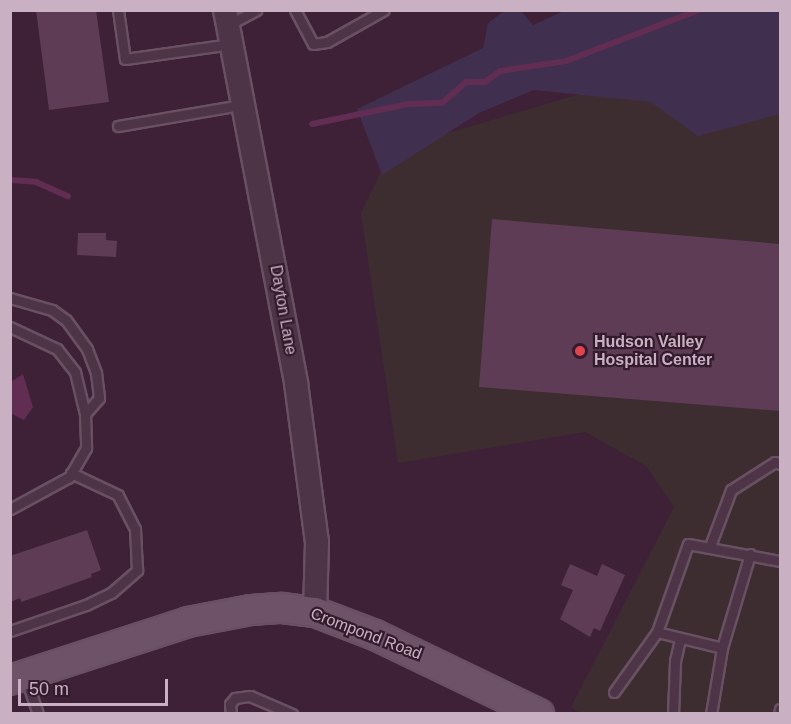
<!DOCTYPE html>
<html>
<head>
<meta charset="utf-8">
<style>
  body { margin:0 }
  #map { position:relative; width:791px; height:724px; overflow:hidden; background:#3e2037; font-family:Arial,sans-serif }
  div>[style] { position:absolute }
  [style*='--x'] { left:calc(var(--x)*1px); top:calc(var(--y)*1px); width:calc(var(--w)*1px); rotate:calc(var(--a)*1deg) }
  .medical>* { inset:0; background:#3e2d30 }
  .green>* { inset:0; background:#412f50 }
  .water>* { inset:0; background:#612d53 }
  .stream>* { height:6px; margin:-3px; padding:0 3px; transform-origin:3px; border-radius:3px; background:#612d53 }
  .building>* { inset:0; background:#5e3c55 }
  .roads { filter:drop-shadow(2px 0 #695062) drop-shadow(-2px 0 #695062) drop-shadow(0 2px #695062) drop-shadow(0 -2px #695062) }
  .service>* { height:9px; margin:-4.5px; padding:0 4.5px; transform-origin:4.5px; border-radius:4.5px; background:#4e3447 }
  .tertiary>* { height:22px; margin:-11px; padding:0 11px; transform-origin:11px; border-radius:11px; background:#4e3447 }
  .primary>* { height:28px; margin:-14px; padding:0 14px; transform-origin:14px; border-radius:14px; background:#6e5267 }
  .dots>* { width:16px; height:16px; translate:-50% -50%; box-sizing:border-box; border:3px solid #331a2c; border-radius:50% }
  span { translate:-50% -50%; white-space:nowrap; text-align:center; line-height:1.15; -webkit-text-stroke:4.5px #331a2c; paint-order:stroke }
  .street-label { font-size:16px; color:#c9b0c2 }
  .poi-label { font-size:16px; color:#c9b0c2; font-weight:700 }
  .left { translate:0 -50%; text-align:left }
  .frame { position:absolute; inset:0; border:12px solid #c9b0c2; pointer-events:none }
  .scale { position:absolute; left:18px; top:679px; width:150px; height:27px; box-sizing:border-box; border:3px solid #c9b0c2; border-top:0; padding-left:8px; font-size:18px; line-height:21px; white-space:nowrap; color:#c9b0c2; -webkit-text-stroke:4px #331a2c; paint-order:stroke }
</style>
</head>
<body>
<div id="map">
  <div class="medical">
    <div style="clip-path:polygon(780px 11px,780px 713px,584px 714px,571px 707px,674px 507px,646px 466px,585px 432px,398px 463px,361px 213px,391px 150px,630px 79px)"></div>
  </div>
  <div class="green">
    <div style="clip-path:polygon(521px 11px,533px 25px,564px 11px,780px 11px,780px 114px,698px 136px,651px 102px,534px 90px,479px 113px,382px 175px,357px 109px,483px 48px,488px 23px,503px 12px)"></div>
  </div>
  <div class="water">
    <div style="clip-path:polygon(23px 374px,33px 407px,24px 420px,10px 413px,11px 382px)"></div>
  </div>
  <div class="stream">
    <div style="--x:312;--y:124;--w:98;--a:-11.8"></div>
    <div style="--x:408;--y:104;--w:34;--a:-2"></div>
    <div style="--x:442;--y:103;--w:32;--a:-41"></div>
    <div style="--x:466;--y:82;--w:19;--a:0"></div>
    <div style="--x:485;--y:82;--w:19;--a:-36"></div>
    <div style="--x:500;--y:71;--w:67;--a:-8.6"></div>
    <div style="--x:566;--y:61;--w:142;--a:-21"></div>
    <div style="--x:10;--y:180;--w:26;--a:4"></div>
    <div style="--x:36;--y:182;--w:35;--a:24"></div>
  </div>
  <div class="building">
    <div style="clip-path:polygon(36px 10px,96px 10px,109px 102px,49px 110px)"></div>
    <div style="clip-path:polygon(492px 219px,780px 244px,780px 411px,479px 387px)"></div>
    <div style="clip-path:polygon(78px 233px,106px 233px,106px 240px,117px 241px,116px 257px,77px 255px)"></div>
    <div style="clip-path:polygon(87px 530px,101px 570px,91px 574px,92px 577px,47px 593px,21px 602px,20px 598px,10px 602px,10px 556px)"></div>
    <div style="clip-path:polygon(570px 564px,597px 576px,602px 564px,625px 575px,600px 631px,594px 628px,590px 637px,560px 619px,573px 590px,561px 585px)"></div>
  </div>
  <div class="roads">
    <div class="service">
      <div style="--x:118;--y:10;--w:49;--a:81.9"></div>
      <div style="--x:125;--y:59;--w:107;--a:-8.1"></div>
      <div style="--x:295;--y:10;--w:38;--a:62"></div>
      <div style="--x:313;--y:44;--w:14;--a:-8"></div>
      <div style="--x:327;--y:42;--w:65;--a:-29.3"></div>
      <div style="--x:230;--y:24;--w:30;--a:-28"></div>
      <div style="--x:118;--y:126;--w:125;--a:-9.7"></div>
      <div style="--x:10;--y:298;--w:44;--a:15.9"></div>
      <div style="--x:52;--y:310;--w:17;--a:36"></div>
      <div style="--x:66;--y:320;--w:36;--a:54"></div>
      <div style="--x:87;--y:349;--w:26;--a:69"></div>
      <div style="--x:96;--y:373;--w:25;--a:83"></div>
      <div style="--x:99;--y:398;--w:21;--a:131"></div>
      <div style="--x:10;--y:327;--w:52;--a:25.1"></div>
      <div style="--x:57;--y:349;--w:29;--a:52"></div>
      <div style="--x:75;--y:372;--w:43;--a:76.6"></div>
      <div style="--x:85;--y:414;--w:34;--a:88"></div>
      <div style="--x:86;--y:448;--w:34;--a:120"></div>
      <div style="--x:69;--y:477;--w:67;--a:151.5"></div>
      <div style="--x:710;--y:546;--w:60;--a:-69.4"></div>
      <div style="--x:731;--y:490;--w:52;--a:-32.5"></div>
      <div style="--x:775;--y:462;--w:5;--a:22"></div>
      <div style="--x:10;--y:631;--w:80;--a:-18.9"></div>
      <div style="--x:86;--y:605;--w:28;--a:-26"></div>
      <div style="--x:111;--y:593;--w:35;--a:-41"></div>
      <div style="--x:137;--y:570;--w:41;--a:-92.8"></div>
      <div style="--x:135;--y:529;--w:38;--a:-117"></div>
      <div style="--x:118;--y:495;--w:52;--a:-154.9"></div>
      <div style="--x:657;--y:632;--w:67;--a:13.8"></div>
      <div style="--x:26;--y:679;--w:37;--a:71"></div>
      <div style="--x:614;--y:692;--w:74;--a:-54.4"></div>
      <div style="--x:657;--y:632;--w:93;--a:-70.6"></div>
      <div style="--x:688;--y:544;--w:94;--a:10.5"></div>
      <div style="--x:231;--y:714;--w:10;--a:-96"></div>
      <div style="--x:230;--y:704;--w:8;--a:-50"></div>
      <div style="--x:235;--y:698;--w:15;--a:-8"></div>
      <div style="--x:250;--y:696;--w:46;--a:23.2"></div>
      <div style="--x:673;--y:714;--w:53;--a:-87.8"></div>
      <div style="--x:675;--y:661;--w:23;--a:-77"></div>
      <div style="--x:711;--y:714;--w:67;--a:-80.5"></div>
      <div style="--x:722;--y:648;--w:98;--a:-73.4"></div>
      <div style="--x:779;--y:714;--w:5;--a:-79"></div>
    </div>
    <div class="tertiary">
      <div style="--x:225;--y:10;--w:380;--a:79.2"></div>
      <div style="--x:296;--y:383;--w:160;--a:82.5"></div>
      <div style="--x:317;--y:542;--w:70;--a:91.6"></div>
    </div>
    <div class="primary">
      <div style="--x:10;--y:680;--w:187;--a:-18"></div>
      <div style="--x:188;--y:622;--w:64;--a:-10.8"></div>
      <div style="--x:251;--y:610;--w:31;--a:-4"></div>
      <div style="--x:282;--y:608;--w:33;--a:7"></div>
      <div style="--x:315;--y:612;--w:64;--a:21"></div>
      <div style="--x:375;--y:635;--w:182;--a:25.7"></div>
    </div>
  </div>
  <div class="dots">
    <div style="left:580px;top:351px;background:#e0444e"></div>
  </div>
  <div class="street-label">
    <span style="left:283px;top:310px;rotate:80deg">Dayton Lane</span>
    <span style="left:366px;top:634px;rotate:21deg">Crompond Road</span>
  </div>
  <div class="poi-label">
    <span class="left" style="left:594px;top:351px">Hudson Valley<br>Hospital Center</span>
  </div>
  <div class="frame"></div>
  <div class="scale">50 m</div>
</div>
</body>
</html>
